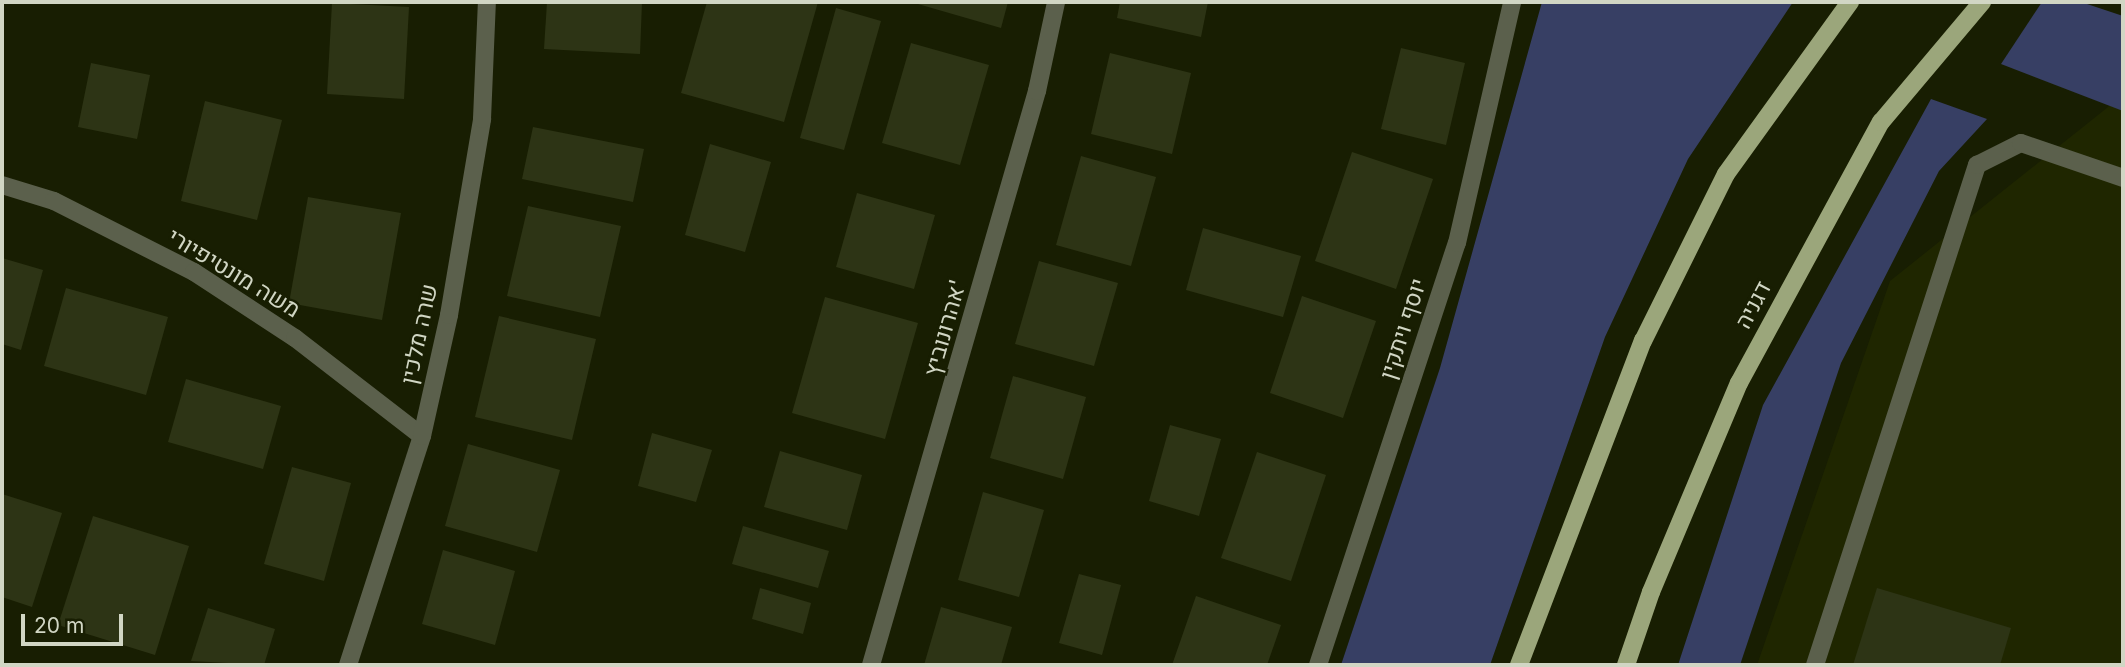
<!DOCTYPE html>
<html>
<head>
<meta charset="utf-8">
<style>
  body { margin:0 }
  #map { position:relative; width:2125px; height:667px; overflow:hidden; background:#181e02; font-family:Inter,Heebo,sans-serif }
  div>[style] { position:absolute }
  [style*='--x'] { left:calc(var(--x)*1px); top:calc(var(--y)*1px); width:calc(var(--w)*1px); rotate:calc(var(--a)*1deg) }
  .built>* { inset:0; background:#1f2600 }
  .green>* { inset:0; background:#373f64 }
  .building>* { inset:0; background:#2d3415 }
  .minor>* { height:18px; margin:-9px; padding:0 9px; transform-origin:9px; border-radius:9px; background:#5b604c }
  .major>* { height:18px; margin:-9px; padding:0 9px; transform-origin:9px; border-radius:9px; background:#9ba67b }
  span { translate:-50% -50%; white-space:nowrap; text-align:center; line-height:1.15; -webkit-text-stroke:5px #181e02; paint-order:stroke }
  .street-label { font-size:23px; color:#d1d6c4 }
  .frame { position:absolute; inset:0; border:4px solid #d1d6c4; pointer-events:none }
  .scale { position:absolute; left:21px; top:614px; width:102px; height:32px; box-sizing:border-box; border:4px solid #d1d6c4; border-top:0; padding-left:9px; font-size:21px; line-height:24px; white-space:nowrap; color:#d1d6c4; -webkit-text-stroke:5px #181e02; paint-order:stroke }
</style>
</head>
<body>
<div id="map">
  <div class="built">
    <div style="clip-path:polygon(2123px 95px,2123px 665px,1757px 665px,1890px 281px)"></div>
  </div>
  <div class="green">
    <div style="clip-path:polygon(1542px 2px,1793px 2px,1688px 159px,1605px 337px,1490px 665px,1341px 665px,1440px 368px)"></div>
    <div style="clip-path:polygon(2042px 2px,2081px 2px,2123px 16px,2123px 111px,2001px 64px)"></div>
    <div style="clip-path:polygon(1931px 99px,1987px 119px,1939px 171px,1841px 363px,1740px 665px,1678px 665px,1763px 405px)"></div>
  </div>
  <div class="building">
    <div style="clip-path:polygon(547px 2px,642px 2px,640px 54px,544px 49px)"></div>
    <div style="clip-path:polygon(707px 2px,818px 2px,784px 122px,681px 93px)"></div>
    <div style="clip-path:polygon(911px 2px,1008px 2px,1001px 28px)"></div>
    <div style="clip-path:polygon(1120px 2px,1208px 2px,1201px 37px,1117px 18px)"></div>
    <div style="clip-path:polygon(332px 3px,409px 7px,404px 99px,327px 94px)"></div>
    <div style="clip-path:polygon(836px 8px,881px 21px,844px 150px,800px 138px)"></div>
    <div style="clip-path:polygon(911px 43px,989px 65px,960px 165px,882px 143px)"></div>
    <div style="clip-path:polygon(1401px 48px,1465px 63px,1446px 145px,1381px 129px)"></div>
    <div style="clip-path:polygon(1110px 53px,1191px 73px,1172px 154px,1091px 134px)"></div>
    <div style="clip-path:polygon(91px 63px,150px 75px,137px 139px,78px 127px)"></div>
    <div style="clip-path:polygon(205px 101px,282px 120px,257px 220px,181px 201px)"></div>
    <div style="clip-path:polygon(533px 127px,644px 149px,633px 202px,522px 179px)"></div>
    <div style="clip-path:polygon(710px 144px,771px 162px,745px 252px,685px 235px)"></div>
    <div style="clip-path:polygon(1352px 152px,1433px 179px,1396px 289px,1315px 261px)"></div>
    <div style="clip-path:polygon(1081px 156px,1156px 177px,1131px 266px,1056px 245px)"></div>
    <div style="clip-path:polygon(857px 193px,935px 215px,914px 289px,836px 267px)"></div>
    <div style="clip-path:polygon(308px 197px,401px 213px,382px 320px,289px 303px)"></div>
    <div style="clip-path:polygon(528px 206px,621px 226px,600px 317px,507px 296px)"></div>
    <div style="clip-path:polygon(1203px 228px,1301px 256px,1283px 317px,1186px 290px)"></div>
    <div style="clip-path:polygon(2px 258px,43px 270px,21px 350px,2px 344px)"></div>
    <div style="clip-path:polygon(1039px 261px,1118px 283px,1094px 366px,1015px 344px)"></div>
    <div style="clip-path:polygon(66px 288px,168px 317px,146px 395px,44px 366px)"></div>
    <div style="clip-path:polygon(1302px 296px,1376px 321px,1343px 418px,1270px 393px)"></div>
    <div style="clip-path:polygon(825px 297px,918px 323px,885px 439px,792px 413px)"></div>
    <div style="clip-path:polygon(499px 316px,596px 339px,572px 440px,475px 417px)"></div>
    <div style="clip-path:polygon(1013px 376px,1086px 397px,1063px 479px,990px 458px)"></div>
    <div style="clip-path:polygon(186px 379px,281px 406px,263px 469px,168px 442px)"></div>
    <div style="clip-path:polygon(1170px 425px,1221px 439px,1199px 516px,1149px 501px)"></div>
    <div style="clip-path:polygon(652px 433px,712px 450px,696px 502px,638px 486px)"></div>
    <div style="clip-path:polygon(468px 444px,560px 470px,537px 552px,445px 526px)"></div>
    <div style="clip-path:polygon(780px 451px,862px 475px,847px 530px,764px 507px)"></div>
    <div style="clip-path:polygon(1257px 452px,1326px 475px,1291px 581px,1221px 558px)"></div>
    <div style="clip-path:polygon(292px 467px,351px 483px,324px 581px,264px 564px)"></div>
    <div style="clip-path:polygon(983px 492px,1044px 510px,1019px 597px,958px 580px)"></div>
    <div style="clip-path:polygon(2px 494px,62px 513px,32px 607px,2px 597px)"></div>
    <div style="clip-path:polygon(93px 516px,189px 546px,155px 655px,58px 625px)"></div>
    <div style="clip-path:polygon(743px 526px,829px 551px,818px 588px,732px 564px)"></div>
    <div style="clip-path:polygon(443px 550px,515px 571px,495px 645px,422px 624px)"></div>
    <div style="clip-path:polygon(1079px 574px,1121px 585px,1102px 655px,1059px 643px)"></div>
    <div style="clip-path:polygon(760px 588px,811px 603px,803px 634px,752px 619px)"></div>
    <div style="clip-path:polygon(1877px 588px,2011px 628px,2000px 665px,1853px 665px)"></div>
    <div style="clip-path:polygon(1196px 596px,1281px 625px,1267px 665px,1172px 665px)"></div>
    <div style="clip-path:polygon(941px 607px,1012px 627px,1001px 665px,924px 665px)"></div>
    <div style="clip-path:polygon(208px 608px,275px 629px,264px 665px,191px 661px)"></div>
  </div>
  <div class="minor">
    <div style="--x:2;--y:185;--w:54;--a:17.1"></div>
    <div style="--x:54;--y:201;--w:157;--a:26.9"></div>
    <div style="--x:194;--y:272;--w:121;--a:33.2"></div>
    <div style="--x:295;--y:338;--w:160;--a:37.7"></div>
    <div style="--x:348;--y:665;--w:241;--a:-72.1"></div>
    <div style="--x:422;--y:436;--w:124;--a:-77.4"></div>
    <div style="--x:449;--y:315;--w:199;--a:-80.4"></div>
    <div style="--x:482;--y:119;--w:117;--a:-87.6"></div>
    <div style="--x:871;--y:665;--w:598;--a:-73.87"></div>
    <div style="--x:1037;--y:91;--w:91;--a:-77.9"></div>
    <div style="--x:1318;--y:665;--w:444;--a:-71.8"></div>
    <div style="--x:1457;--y:243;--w:247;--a:-77.1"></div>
    <div style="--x:1815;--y:665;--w:526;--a:-72.05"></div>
    <div style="--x:1977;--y:165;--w:49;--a:-26.6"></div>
    <div style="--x:2021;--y:143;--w:108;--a:18.9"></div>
  </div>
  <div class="major">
    <div style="--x:1519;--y:665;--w:347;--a:-69.1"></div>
    <div style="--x:1643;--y:341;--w:186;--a:-63.6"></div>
    <div style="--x:1726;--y:174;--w:212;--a:-54.2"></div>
    <div style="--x:1626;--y:665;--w:77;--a:-71.1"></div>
    <div style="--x:1651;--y:592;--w:227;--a:-67.2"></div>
    <div style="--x:1739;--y:383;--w:297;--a:-61.5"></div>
    <div style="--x:1881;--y:122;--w:157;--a:-49.9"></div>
  </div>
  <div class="street-label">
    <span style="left:234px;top:273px;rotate:31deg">משה מונטיפיורי</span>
    <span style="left:1753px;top:305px;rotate:-62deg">דגניה</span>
    <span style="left:945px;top:328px;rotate:-74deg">אהרונוביץ'</span>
    <span style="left:1403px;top:329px;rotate:-72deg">יוסף ויתקין</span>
    <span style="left:419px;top:334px;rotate:-78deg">שרה מלכין</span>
  </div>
  <div class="frame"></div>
  <div class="scale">20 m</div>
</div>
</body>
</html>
